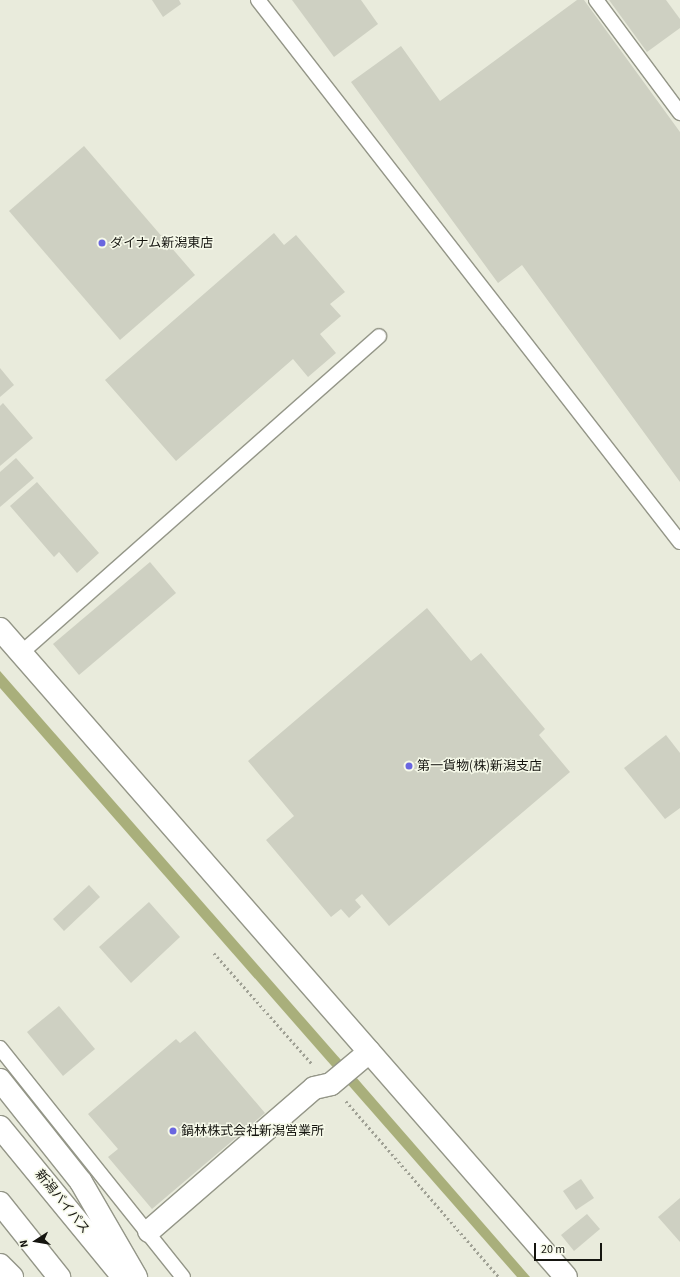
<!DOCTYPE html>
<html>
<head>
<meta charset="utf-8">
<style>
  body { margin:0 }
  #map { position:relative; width:680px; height:1277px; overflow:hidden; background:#e9ebdc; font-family:"Source Sans 3","Noto Sans JP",sans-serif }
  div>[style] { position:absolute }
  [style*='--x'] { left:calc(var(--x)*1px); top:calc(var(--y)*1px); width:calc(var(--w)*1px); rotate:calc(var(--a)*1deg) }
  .water>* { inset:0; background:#a9af7b }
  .building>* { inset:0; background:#ced0c2 }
  .path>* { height:2.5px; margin-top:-1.25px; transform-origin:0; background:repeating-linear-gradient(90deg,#9fa094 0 2px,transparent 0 5px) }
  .roads { filter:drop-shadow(1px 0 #949688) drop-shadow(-1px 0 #949688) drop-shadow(0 1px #949688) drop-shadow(0 -1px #949688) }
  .lane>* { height:14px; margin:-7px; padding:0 7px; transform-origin:7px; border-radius:7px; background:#fff }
  .street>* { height:22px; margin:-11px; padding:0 11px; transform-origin:11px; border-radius:11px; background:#fff }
  .secondary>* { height:22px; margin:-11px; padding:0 11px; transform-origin:11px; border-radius:11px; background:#fff }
  .highway>* { height:22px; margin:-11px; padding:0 11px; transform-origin:11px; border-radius:11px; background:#fff }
  .dots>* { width:11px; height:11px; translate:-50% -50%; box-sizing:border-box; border:2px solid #f6f9e9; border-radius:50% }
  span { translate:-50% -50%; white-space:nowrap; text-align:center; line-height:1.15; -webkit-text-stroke:3px #f6f9e9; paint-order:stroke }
  .poi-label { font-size:13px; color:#151510 }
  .left { translate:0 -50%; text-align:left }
  .street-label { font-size:13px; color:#151510 }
  .north { position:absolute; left:16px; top:1221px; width:40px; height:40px; -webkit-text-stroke:3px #f6f9e9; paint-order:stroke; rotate:258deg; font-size:11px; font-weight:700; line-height:16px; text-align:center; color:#151510 }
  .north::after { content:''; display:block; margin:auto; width:14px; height:18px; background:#151510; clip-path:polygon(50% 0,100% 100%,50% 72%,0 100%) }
  .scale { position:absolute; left:534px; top:1243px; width:68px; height:18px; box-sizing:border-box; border:2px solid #151510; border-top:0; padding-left:5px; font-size:12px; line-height:14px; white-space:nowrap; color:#151510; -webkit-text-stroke:3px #f6f9e9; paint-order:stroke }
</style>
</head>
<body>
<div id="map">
  <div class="water">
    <div style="clip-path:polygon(0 671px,355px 1076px,530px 1277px,517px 1277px,0 688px)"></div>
  </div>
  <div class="building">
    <div style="clip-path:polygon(152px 0,179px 0,181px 4px,163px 17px)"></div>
    <div style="clip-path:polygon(292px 0,361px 0,378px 24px,334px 57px)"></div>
    <div style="clip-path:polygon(577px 0,584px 0,680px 132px,680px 482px,522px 265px,498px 283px,351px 82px,401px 46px,440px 101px)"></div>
    <div style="clip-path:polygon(609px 0,666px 0,680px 19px,680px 28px,647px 52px)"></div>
    <div style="clip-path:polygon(84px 146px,195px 275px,120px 340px,9px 211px)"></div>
    <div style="clip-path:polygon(274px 233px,284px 245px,296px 235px,345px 292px,330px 304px,341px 316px,320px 334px,336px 353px,308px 377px,293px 359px,176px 461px,105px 380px)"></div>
    <div style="clip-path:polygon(0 368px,14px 385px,0 397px)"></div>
    <div style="clip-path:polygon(3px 403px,33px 438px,0 466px,0 406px)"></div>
    <div style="clip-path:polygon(16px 458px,34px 478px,0 507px,0 472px)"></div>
    <div style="clip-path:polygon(37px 482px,99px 553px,77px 573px,59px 552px,54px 557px,10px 506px)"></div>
    <div style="clip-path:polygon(150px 562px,176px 593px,79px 675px,53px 644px)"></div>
    <div style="clip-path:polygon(427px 608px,471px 661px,481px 653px,545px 729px,539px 735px,570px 772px,389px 926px,362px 894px,355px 900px,361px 907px,349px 918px,341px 909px,331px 917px,266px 840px,294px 816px,248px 761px)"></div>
    <div style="clip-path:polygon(666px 735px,680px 753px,680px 808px,665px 819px,624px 768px)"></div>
    <div style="clip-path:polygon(89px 885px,100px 897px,64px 931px,53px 919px)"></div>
    <div style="clip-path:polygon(149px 902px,180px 937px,131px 983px,99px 947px)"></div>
    <div style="clip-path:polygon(59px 1006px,95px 1049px,63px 1076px,27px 1032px)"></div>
    <div style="clip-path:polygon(195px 1031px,265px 1113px,152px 1209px,108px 1157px,118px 1149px,88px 1114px,176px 1039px,180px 1043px)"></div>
    <div style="clip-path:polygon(581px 1179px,594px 1198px,576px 1210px,563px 1191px)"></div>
    <div style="clip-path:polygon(680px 1198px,680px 1242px,658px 1217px)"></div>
    <div style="clip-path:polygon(587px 1214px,600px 1229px,574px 1251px,561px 1235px)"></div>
  </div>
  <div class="path">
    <div style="--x:214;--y:953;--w:149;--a:48.5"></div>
    <div style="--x:346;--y:1101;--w:233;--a:49"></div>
  </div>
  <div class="roads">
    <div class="lane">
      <div style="--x:258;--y:0;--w:687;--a:52.1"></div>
      <div style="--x:596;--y:0;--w:141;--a:53.4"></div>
      <div style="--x:21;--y:653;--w:478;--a:-41.5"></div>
      <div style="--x:0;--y:1048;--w:293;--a:51.4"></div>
    </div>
    <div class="street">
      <div style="--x:149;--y:1231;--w:218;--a:-40.9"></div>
      <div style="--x:314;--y:1088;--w:17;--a:-13"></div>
      <div style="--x:331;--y:1084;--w:50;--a:-40.1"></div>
      <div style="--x:0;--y:1265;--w:17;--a:45"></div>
    </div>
    <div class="secondary">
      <div style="--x:0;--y:629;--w:860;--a:48.86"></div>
    </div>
    <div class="highway">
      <div style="--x:0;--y:1080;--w:130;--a:51.5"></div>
      <div style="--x:81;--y:1182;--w:110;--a:59.9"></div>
      <div style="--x:0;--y:1127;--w:194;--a:50.6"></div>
      <div style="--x:0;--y:1203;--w:95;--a:51.4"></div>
    </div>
  </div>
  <div class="dots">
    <div style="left:102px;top:243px;background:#6a66e0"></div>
    <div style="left:409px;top:766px;background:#6a66e0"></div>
    <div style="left:173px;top:1131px;background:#6a66e0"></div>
  </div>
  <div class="poi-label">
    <span class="left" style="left:110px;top:243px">ダイナム新潟東店</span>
    <span class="left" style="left:417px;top:766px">第一貨物(株)新潟支店</span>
    <span class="left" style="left:181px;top:1131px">鍋林株式会社新潟営業所</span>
  </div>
  <div class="street-label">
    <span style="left:62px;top:1202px;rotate:51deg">新潟バイパス</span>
  </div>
  <div class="north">N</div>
  <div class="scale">20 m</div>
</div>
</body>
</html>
